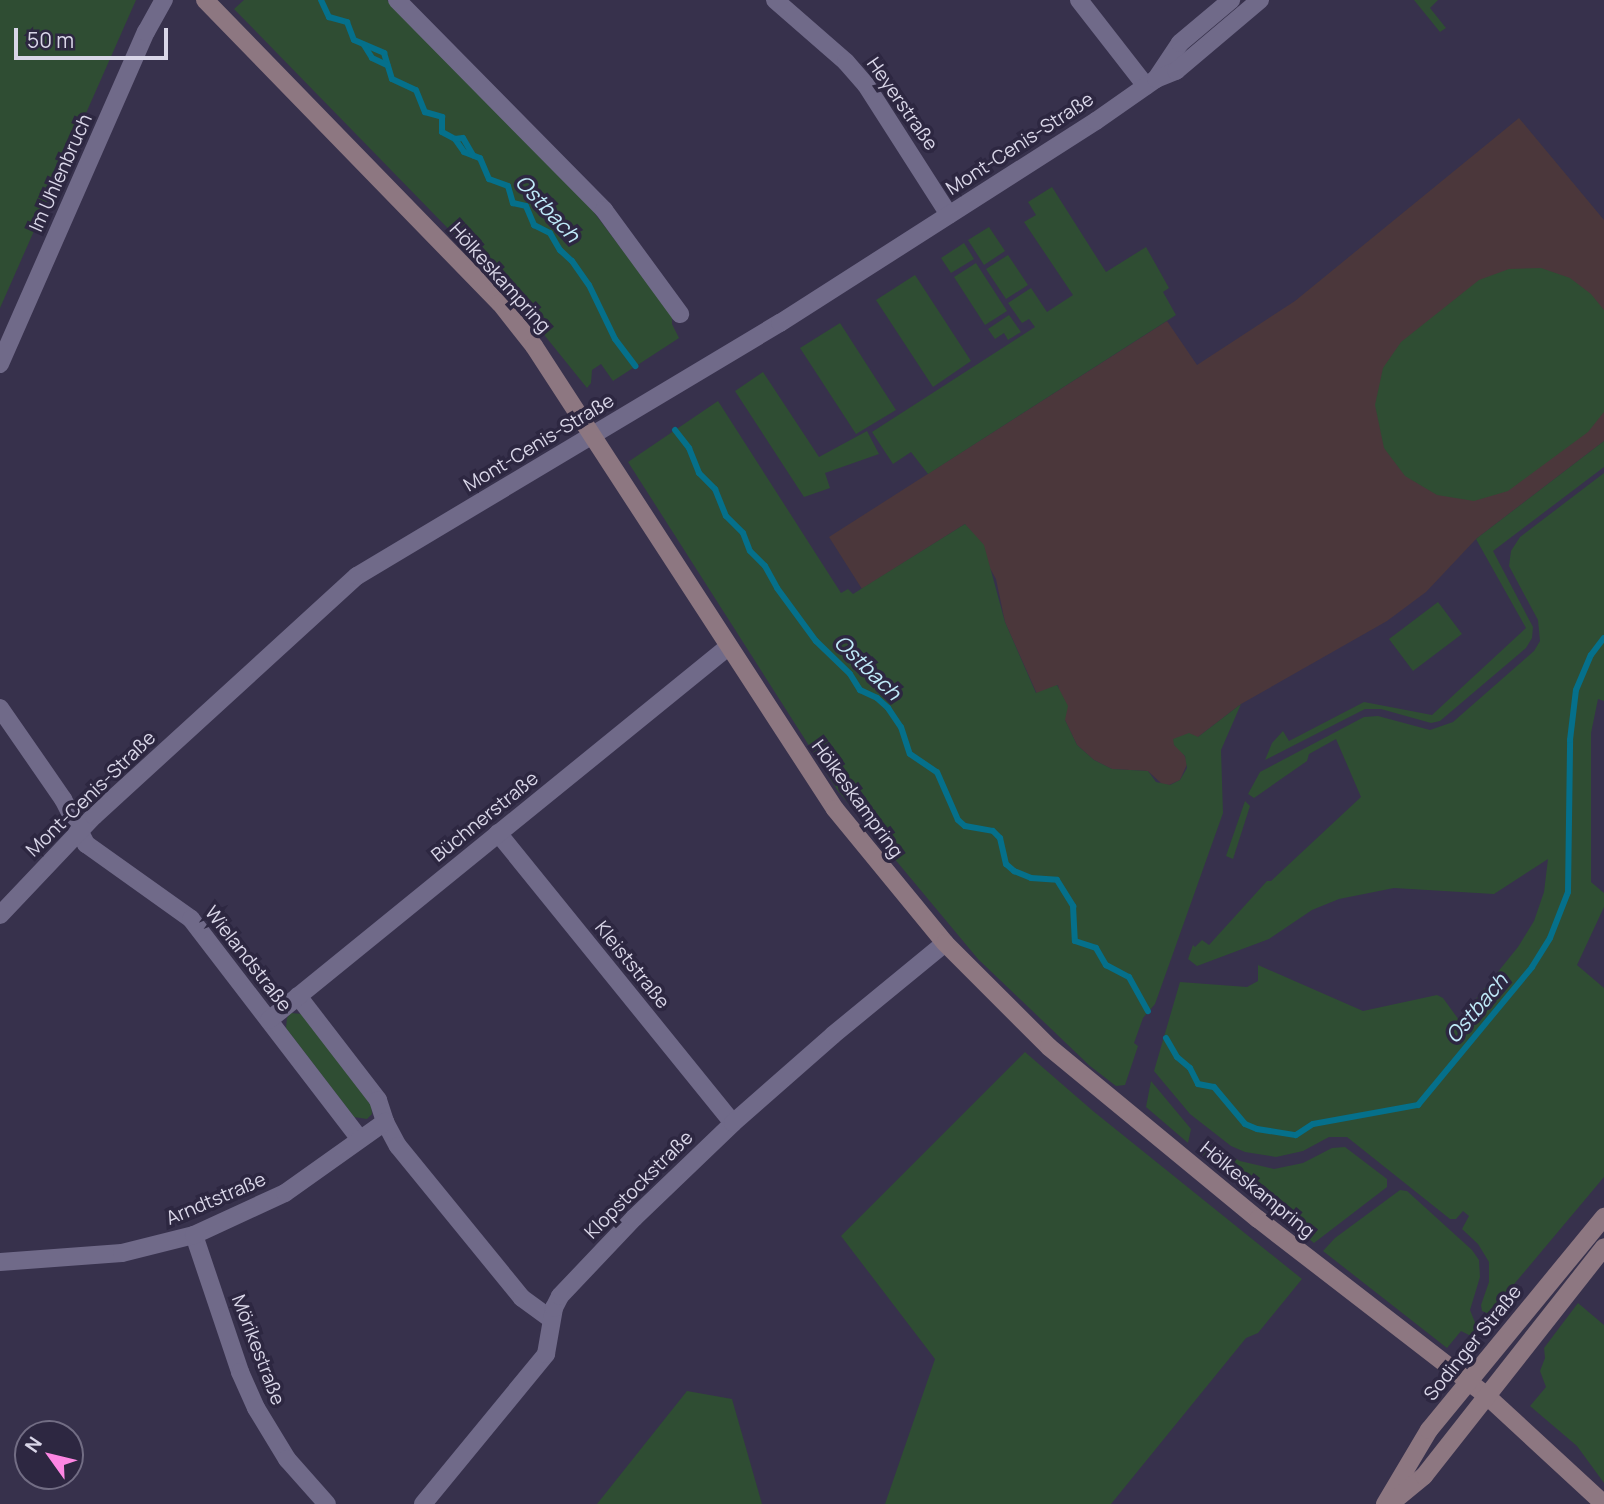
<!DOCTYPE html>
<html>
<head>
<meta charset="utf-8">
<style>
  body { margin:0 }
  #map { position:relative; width:1604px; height:1504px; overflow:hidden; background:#37314c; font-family:Manrope,sans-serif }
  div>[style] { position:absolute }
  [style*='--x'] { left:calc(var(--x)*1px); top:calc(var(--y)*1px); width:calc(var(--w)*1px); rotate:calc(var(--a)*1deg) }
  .education>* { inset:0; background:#4b373b }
  .green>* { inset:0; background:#2f4d33 }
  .stream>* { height:6px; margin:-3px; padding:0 3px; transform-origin:3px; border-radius:3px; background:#05708b }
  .minor>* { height:18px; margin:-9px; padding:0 9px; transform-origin:9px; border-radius:9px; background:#706a89 }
  .secondary>* { height:18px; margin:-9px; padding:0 9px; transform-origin:9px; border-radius:9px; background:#8d7781 }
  span { translate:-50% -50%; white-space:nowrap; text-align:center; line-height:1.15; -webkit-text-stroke:7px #2d2741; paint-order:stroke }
  .street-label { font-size:19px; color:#d9d6e8 }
  .water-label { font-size:21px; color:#bfeaf9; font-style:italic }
  .north { position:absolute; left:14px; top:1420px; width:70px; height:70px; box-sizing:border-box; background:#2d2741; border:2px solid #726d84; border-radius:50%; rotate:304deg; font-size:19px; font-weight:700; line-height:28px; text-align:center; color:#d9d6e8 }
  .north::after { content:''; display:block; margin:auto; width:24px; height:32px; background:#fd86e3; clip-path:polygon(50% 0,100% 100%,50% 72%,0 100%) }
  .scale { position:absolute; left:14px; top:28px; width:154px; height:32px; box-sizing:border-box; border:4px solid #d9d6e8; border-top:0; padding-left:9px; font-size:21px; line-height:24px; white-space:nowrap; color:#d9d6e8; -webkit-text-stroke:5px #2d2741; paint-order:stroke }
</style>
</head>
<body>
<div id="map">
  <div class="education">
    <div style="clip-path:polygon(1519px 118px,1604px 220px,1604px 441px,1476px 539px,1426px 592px,1387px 621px,1241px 704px,1198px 737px,1174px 745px,1181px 750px,1188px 762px,1180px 780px,1169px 785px,1162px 784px,1148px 771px,1112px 769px,1094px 760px,1077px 745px,1065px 720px,1058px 685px,1037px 694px,1005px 622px,996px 579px,965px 524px,862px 589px,829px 537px,1167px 321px,1197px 365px,1295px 301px)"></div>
  </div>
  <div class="green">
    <div style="clip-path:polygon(0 0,136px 0,0 308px)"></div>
    <div style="clip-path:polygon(244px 0,387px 0,589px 206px,672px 315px,672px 324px,679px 338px,613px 381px,601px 364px,592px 370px,591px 383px,587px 388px,508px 290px,234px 9px)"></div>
    <div style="clip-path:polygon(1414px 0,1438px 0,1430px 8px,1446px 28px,1440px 32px)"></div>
    <div style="clip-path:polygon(1052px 187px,1106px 272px,1146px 247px,1169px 288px,1163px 292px,1176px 315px,928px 474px,911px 452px,893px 464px,872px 432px,1035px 327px,1029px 319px,1022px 323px,1008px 303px,1031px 288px,1047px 312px,1073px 295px,1024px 222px,1036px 215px,1028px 202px)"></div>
    <div style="clip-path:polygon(989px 227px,1005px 251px,984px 265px,968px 240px)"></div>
    <div style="clip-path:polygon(964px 243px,974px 259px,951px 273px,941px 258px)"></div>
    <div style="clip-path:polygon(1008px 255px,1028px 285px,1006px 299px,986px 269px)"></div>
    <div style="clip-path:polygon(976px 263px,1007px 311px,985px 325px,954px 277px)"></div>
    <div style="clip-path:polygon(1541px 268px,1570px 278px,1591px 294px,1604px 310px,1604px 412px,1588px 432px,1508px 491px,1474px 501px,1437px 495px,1405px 476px,1384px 448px,1375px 405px,1383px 368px,1401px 342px,1479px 280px,1509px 269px)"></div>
    <div style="clip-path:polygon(915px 275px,971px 361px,933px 387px,876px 300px)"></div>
    <div style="clip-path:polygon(1009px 315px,1021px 332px,1008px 340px,1004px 333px,995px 339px,988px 329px)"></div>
    <div style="clip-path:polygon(840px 323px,896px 410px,856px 434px,800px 348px)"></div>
    <div style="clip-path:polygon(763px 372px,819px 457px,867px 431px,879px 454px,825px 473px,830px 488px,804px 497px,735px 391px)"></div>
    <div style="clip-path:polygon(718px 401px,841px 593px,848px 589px,853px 594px,965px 524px,984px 545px,1005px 622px,1036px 693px,1057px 685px,1068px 706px,1065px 720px,1077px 745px,1094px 760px,1112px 769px,1148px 771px,1156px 782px,1170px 785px,1180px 780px,1187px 768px,1185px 756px,1174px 745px,1173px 739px,1189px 733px,1198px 737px,1241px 704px,1221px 750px,1223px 813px,1155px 1004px,1143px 1018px,1134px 1043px,1138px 1046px,1125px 1085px,1116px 1086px,1090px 1066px,978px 959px,838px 791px,628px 462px)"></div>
    <div style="clip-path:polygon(1604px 441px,1604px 467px,1493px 551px,1533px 627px,1532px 638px,1526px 648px,1440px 721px,1431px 723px,1381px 709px,1365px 709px,1265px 760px,1272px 743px,1283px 731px,1289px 741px,1364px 702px,1432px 715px,1526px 628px,1476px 539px)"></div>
    <div style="clip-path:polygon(1604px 473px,1604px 701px,1598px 699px,1591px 733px,1591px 882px,1604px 893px,1604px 907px,1577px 965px,1604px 988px,1604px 1177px,1489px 1314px,1482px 1311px,1481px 1305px,1489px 1282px,1489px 1262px,1478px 1244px,1462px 1229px,1469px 1216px,1463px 1211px,1456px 1219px,1450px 1219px,1347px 1137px,1329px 1137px,1303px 1151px,1276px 1157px,1245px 1152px,1231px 1146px,1190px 1114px,1154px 1071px,1180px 982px,1247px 987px,1258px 981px,1258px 965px,1363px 1011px,1437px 995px,1443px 998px,1459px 1020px,1518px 947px,1534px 921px,1544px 892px,1548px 859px,1494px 894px,1394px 888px,1339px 899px,1312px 910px,1269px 939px,1197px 966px,1188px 959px,1193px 945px,1195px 947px,1202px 940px,1209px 945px,1267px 881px,1271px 881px,1361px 797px,1336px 739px,1309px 754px,1307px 761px,1254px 798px,1248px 794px,1260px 772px,1364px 717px,1378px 716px,1430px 730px,1453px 722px,1534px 651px,1540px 641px,1538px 620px,1509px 566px,1511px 551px,1520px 537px)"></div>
    <div style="clip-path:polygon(1438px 602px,1462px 634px,1413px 671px,1389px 639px)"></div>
    <div style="clip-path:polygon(1245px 801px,1250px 806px,1233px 859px,1226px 856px)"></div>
    <div style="clip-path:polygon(291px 1013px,302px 1014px,371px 1105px,372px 1114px,367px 1119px,354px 1117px,286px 1028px,287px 1018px)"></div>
    <div style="clip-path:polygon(1025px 1052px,1093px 1111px,1302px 1279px,1258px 1333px,1246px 1338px,1111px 1504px,885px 1504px,935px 1359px,841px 1236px)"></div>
    <div style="clip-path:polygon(1151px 1081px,1191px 1129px,1188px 1143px,1146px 1107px)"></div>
    <div style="clip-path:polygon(1209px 1144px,1240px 1161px,1274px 1169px,1303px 1163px,1332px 1148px,1345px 1147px,1387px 1179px,1387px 1187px,1314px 1243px,1268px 1206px,1266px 1208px,1200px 1153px)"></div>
    <div style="clip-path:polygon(1400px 1190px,1407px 1191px,1472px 1250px,1479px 1260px,1480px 1277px,1470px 1310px,1478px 1330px,1471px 1336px,1461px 1331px,1447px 1348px,1323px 1251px,1335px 1238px)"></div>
    <div style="clip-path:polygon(1578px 1303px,1604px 1325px,1604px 1483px,1577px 1446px,1530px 1406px,1546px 1387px,1540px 1371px,1545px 1358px,1544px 1348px)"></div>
    <div style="clip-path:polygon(687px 1391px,732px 1399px,762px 1504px,597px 1504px)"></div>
  </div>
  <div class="stream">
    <div style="--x:321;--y:0;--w:19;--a:65"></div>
    <div style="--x:329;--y:17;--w:19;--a:16"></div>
    <div style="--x:347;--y:22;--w:19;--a:69"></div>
    <div style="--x:354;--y:40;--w:33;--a:23"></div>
    <div style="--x:384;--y:53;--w:27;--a:73"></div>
    <div style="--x:392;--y:79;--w:26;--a:25"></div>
    <div style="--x:416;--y:90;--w:24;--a:68"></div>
    <div style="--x:425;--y:112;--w:18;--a:16"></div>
    <div style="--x:442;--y:117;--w:15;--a:90"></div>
    <div style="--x:442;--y:132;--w:15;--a:28"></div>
    <div style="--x:455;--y:139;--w:16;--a:55"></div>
    <div style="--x:464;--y:152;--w:17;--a:21"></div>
    <div style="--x:480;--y:158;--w:23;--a:67"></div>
    <div style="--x:489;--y:179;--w:20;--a:20"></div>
    <div style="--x:508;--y:186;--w:18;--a:74"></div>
    <div style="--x:513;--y:203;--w:13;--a:13"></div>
    <div style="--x:526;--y:206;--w:21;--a:67"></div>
    <div style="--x:534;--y:225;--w:18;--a:27"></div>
    <div style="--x:550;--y:233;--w:20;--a:60"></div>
    <div style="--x:560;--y:250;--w:16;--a:43"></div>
    <div style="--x:572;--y:261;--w:29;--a:55"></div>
    <div style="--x:589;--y:285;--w:60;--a:64.3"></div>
    <div style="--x:615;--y:339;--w:34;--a:53"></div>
    <div style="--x:364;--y:45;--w:15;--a:58"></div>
    <div style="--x:372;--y:58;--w:17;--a:25"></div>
    <div style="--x:455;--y:139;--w:8;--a:-7"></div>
    <div style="--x:463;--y:138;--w:20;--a:60"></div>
    <div style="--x:675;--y:430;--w:23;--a:52"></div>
    <div style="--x:689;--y:448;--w:27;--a:68"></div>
    <div style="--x:699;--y:473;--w:23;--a:45"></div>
    <div style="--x:715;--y:489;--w:29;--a:68"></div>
    <div style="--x:726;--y:516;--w:24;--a:45"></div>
    <div style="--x:743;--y:533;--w:19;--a:69"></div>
    <div style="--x:750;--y:551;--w:21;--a:45"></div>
    <div style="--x:765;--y:566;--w:25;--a:61"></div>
    <div style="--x:777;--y:588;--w:66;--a:53.7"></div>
    <div style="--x:816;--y:641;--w:47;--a:44.1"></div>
    <div style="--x:850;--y:674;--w:19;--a:58"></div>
    <div style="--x:860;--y:690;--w:19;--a:25"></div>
    <div style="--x:877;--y:698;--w:15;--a:42"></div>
    <div style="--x:888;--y:708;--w:23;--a:56"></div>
    <div style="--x:901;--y:727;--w:28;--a:72"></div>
    <div style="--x:910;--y:754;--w:32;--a:34"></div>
    <div style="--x:937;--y:772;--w:52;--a:66.4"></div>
    <div style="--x:958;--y:820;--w:9;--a:41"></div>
    <div style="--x:965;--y:826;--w:28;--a:10"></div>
    <div style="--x:993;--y:831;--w:10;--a:45"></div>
    <div style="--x:1000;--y:838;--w:27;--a:77"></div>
    <div style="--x:1006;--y:864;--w:11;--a:41"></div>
    <div style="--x:1014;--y:871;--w:18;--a:22"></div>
    <div style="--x:1031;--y:878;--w:26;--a:4"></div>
    <div style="--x:1057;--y:880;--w:31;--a:58"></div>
    <div style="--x:1073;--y:906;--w:35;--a:87"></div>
    <div style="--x:1075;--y:941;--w:22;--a:18"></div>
    <div style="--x:1096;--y:948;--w:20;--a:60"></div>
    <div style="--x:1106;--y:965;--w:26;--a:28"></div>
    <div style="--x:1129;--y:977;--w:39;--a:61"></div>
    <div style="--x:1166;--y:1038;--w:22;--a:60"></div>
    <div style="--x:1177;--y:1057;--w:17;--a:40"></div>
    <div style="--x:1190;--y:1068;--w:18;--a:63"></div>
    <div style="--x:1198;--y:1084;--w:16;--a:11"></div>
    <div style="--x:1214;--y:1087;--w:48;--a:50"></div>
    <div style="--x:1245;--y:1124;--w:13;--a:23"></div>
    <div style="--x:1257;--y:1129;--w:39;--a:9"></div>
    <div style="--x:1296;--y:1135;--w:20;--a:-33"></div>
    <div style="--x:1313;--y:1124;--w:107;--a:-10.3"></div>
    <div style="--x:1418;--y:1105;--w:179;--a:-50.4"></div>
    <div style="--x:1532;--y:967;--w:34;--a:-58"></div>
    <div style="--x:1550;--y:938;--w:49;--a:-68.6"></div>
    <div style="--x:1568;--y:892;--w:152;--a:-89.2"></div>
    <div style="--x:1570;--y:740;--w:50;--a:-83.2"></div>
    <div style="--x:1576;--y:690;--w:38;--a:-67"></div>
    <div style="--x:1591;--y:655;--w:21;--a:-53"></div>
  </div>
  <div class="minor">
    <div style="--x:397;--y:0;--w:295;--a:45.4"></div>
    <div style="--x:604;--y:210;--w:129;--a:53.8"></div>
    <div style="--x:775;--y:0;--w:94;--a:41.1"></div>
    <div style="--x:846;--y:62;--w:30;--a:49"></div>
    <div style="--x:866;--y:85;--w:154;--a:57.4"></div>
    <div style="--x:1079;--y:0;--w:109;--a:52.1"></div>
    <div style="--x:1156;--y:79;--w:43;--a:-56.3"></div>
    <div style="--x:1180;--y:43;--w:67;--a:-40.1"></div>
    <div style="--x:0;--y:364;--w:363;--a:-66.3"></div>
    <div style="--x:146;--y:32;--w:37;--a:-61"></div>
    <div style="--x:0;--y:708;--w:111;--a:55.3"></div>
    <div style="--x:63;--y:799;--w:51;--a:62.9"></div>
    <div style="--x:86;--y:844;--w:129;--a:35.5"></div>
    <div style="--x:191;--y:919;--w:277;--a:52.5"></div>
    <div style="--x:498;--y:833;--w:373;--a:51"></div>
    <div style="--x:0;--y:915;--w:137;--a:-46.5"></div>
    <div style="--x:94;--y:816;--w:356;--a:-42.4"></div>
    <div style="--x:357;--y:576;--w:493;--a:-30.9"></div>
    <div style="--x:780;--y:323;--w:375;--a:-32.6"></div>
    <div style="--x:1096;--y:121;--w:73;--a:-35"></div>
    <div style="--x:1156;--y:79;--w:22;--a:-22"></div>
    <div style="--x:1176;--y:71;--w:110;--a:-40.2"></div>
    <div style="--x:298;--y:996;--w:131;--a:52.4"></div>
    <div style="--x:378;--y:1100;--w:23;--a:72"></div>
    <div style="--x:385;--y:1122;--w:27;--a:62"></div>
    <div style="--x:398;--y:1146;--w:196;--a:50.8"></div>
    <div style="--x:522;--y:1298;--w:36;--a:36"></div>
    <div style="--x:269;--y:1020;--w:591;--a:-39.1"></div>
    <div style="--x:194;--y:1235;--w:145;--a:71.4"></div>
    <div style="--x:240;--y:1372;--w:39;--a:66"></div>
    <div style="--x:256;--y:1408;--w:60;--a:58.7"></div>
    <div style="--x:287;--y:1459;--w:60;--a:48.4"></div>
    <div style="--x:0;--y:1262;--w:122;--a:-4.2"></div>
    <div style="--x:122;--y:1253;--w:74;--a:-14"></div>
    <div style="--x:194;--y:1235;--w:100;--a:-24.8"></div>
    <div style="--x:285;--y:1193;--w:123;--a:-35.4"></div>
    <div style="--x:423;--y:1504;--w:194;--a:-50.6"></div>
    <div style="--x:546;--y:1354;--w:47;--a:-80.1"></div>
    <div style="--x:554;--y:1308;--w:13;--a:-63"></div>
    <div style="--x:560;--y:1296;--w:108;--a:-46.5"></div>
    <div style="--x:634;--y:1218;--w:137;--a:-43.8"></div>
    <div style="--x:733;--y:1123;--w:133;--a:-41.3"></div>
    <div style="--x:833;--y:1035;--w:145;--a:-39.4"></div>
  </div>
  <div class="secondary">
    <div style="--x:205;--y:0;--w:423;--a:45.8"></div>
    <div style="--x:500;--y:303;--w:55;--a:51.7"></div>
    <div style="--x:534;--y:346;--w:552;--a:56.97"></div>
    <div style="--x:835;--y:809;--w:173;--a:50.6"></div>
    <div style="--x:945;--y:943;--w:147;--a:45"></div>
    <div style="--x:1049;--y:1047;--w:271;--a:39.5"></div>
    <div style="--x:1258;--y:1219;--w:291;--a:37.7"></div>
    <div style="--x:1488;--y:1397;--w:158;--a:42.7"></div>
    <div style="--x:1385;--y:1504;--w:86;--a:-59.3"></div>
    <div style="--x:1429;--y:1430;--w:276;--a:-50.6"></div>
    <div style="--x:1390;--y:1504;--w:44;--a:-39.5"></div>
    <div style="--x:1424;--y:1476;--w:291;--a:-51.8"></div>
  </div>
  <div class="street-label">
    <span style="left:902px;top:104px;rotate:55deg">Heyerstraße</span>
    <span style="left:1020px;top:144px;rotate:-33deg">Mont-Cenis-Straße</span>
    <span style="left:61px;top:173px;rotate:-66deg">Im Uhlenbruch</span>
    <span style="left:500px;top:278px;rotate:48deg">Hölkeskampring</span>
    <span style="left:539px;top:443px;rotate:-31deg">Mont-Cenis-Straße</span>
    <span style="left:91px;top:794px;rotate:-44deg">Mont-Cenis-Straße</span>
    <span style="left:857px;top:799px;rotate:54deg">Hölkeskampring</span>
    <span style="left:485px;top:817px;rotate:-39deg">Büchnerstraße</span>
    <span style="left:248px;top:959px;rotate:52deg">Wielandstraße</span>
    <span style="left:632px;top:965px;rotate:51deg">Kleiststraße</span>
    <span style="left:639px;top:1185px;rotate:-45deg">Klopstockstraße</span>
    <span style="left:1257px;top:1190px;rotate:39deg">Hölkeskampring</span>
    <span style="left:216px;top:1199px;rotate:-23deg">Arndtstraße</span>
    <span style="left:1473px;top:1343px;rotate:-51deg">Sodinger Straße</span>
    <span style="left:258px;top:1350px;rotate:69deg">Mörikestraße</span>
  </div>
  <div class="water-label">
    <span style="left:548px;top:208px;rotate:47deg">Ostbach</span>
    <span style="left:868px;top:667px;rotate:44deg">Ostbach</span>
    <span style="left:1476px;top:1008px;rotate:-50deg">Ostbach</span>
  </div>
  <div class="north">N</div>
  <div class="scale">50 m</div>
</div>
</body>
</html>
